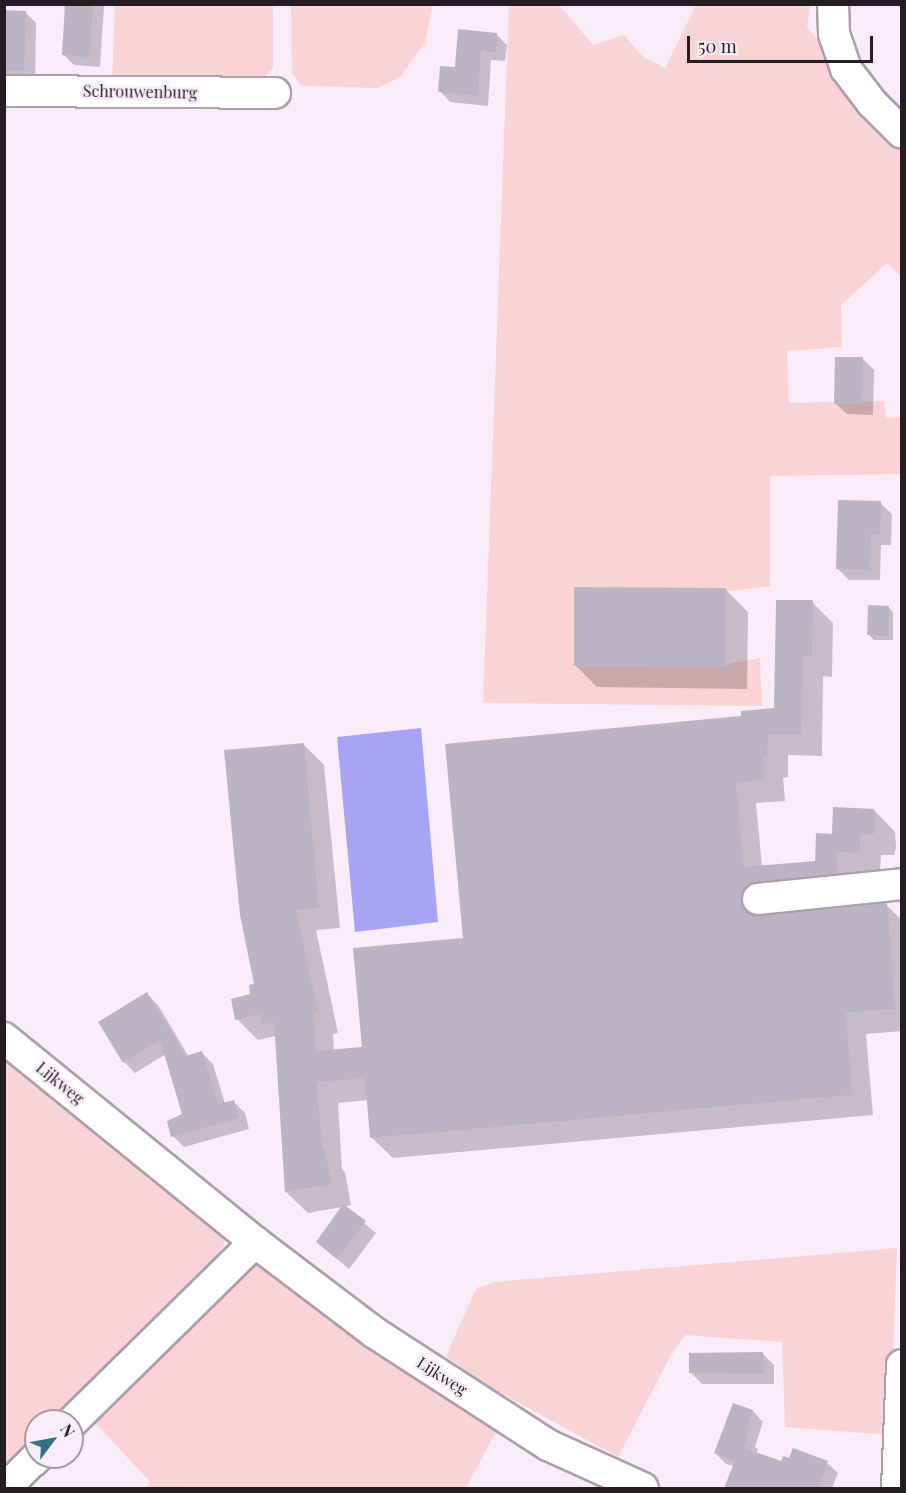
<!DOCTYPE html>
<html>
<head>
<meta charset="utf-8">
<style>
  body { margin:0 }
  #map { position:relative; width:906px; height:1493px; overflow:hidden; background:#fbecfa; font-family:"Playfair Display",serif }
  div>[style] { position:absolute }
  [style*='--x'] { left:calc(var(--x)*1px); top:calc(var(--y)*1px); width:calc(var(--w)*1px); rotate:calc(var(--a)*1deg) }
  .green>* { inset:0; background:#fad3d5 }
  .water>* { inset:0; background:#a7a4f6 }
  .shadow>* { inset:0; background:#0003 }
  .building>* { inset:0; background:#bbb4c4 }
  .roads { filter:drop-shadow(2px 0 #ad9eab) drop-shadow(-2px 0 #ad9eab) drop-shadow(0 2px #ad9eab) drop-shadow(0 -2px #ad9eab) }
  .minor>* { height:30px; margin:-15px; padding:0 15px; transform-origin:15px; border-radius:15px; background:#fff }
  span { translate:-50% -50%; white-space:nowrap; text-align:center; line-height:1.15; -webkit-text-stroke:5px #fbecfa; paint-order:stroke }
  .street-label { font-size:16px; color:#241e23 }
  .frame { position:absolute; inset:0; border:6px solid #241e23; pointer-events:none }
  .north { position:absolute; left:24px; top:1409px; width:60px; height:60px; box-sizing:border-box; background:#fbecfa; border:2px solid #a59aa4; border-radius:50%; rotate:58deg; font-size:16px; font-weight:700; line-height:24px; text-align:center; color:#241e23 }
  .north::after { content:''; display:block; margin:auto; width:21px; height:27px; background:#317385; clip-path:polygon(50% 0,100% 100%,50% 72%,0 100%) }
  .scale { position:absolute; left:687px; top:36px; width:186px; height:27px; box-sizing:border-box; border:3px solid #241e23; border-top:0; padding-left:8px; font-size:18px; line-height:21px; white-space:nowrap; color:#241e23; -webkit-text-stroke:4px #fbecfa; paint-order:stroke }
</style>
</head>
<body>
<div id="map">
  <div class="green">
    <div style="clip-path:polygon(115px 5px,273px 5px,273px 68px,258px 85px,112px 81px)"></div>
    <div style="clip-path:polygon(291px 5px,291px 4px,433px 5px,425px 42px,401px 76px,378px 88px,301px 86px,292px 73px)"></div>
    <div style="clip-path:polygon(509px 5px,559px 5px,593px 45px,624px 35px,643px 57px,665px 68px,696px 5px,810px 5px,807px 27px,819px 41px,834px 80px,901px 146px,901px 277px,887px 263px,841px 305px,842px 347px,787px 351px,789px 403px,884px 401px,886px 418px,901px 417px,901px 474px,770px 476px,770px 586px,721px 592px,718px 666px,760px 658px,762px 706px,483px 703px)"></div>
    <div style="clip-path:polygon(4px 1060px,220px 1227px,225px 1243px,216px 1260px,59px 1421px,36px 1421px,36px 1444px,4px 1477px)"></div>
    <div style="clip-path:polygon(897px 1248px,890px 1435px,785px 1427px,782px 1342px,685px 1335px,672px 1353px,618px 1457px,481px 1382px,446px 1356px,476px 1289px,494px 1282px)"></div>
    <div style="clip-path:polygon(266px 1262px,499px 1426px,466px 1488px,146px 1488px,150px 1482px,92px 1419px,246px 1265px)"></div>
  </div>
  <div class="water">
    <div style="clip-path:polygon(421px 728px,438px 922px,355px 932px,337px 737px)"></div>
  </div>
  <div class="shadow">
    <div style="clip-path:polygon(67px 4px,104px 6px,100px 67px,74px 65px,63px 54px)"></div>
    <div style="clip-path:polygon(4px 12px,25px 12px,36px 23px,35px 82px,4px 77px)"></div>
    <div style="clip-path:polygon(496px 34px,507px 45px,505px 61px,491px 60px,488px 106px,450px 102px,440px 91px,457px 69px)"></div>
    <div style="clip-path:polygon(863px 359px,874px 370px,873px 415px,847px 414px,835px 403px)"></div>
    <div style="clip-path:polygon(880px 503px,892px 514px,891px 545px,881px 545px,880px 580px,849px 580px,837px 568px)"></div>
    <div style="clip-path:polygon(726px 590px,748px 612px,747px 689px,597px 687px,575px 665px)"></div>
    <div style="clip-path:polygon(812px 602px,833px 623px,832px 677px,823px 676px,822px 756px,788px 755px,788px 777px,783px 778px,785px 801px,756px 803px,762px 867px,816px 862px,834px 836px,874px 810px,895px 832px,896px 848px,894px 855px,881px 855px,880px 873px,857px 872px,858px 894px,768px 906px,764px 917px,886px 905px,902px 920px,902px 1031px,866px 1034px,873px 1115px,393px 1158px,371px 1137px,368px 1100px,338px 1103px,342px 1169px,345px 1172px,351px 1205px,344px 1207px,376px 1233px,349px 1269px,317px 1242px,342px 1207px,308px 1213px,286px 1192px,276px 1036px,258px 1040px,237px 1019px,256px 985px,303px 744px,324px 765px,340px 928px,316px 930px,338px 1033px,333px 1034px,334px 1051px,363px 1049px,465px 939px,743px 718px,776px 710px)"></div>
    <div style="clip-path:polygon(888px 607px,893px 612px,893px 640px,874px 640px,869px 635px)"></div>
    <div style="clip-path:polygon(147px 994px,158px 1005px,189px 1057px,202px 1053px,213px 1064px,225px 1104px,234px 1102px,245px 1113px,249px 1129px,184px 1147px,173px 1136px,184px 1115px,166px 1054px,135px 1073px,124px 1062px)"></div>
    <div style="clip-path:polygon(763px 1354px,774px 1365px,774px 1384px,702px 1384px,691px 1373px)"></div>
    <div style="clip-path:polygon(753px 1411px,763px 1422px,755px 1447px,758px 1449px,756px 1454px,782px 1463px,827px 1463px,838px 1473px,832px 1488px,726px 1488px,734px 1466px,726px 1464px,715px 1453px)"></div>
  </div>
  <div class="building">
    <div style="clip-path:polygon(65px 4px,93px 4px,89px 57px,62px 55px)"></div>
    <div style="clip-path:polygon(4px 10px,26px 11px,24px 71px,4px 71px)"></div>
    <div style="clip-path:polygon(458px 29px,497px 33px,496px 52px,481px 50px,478px 96px,438px 92px,440px 66px,455px 67px)"></div>
    <div style="clip-path:polygon(835px 357px,863px 357px,862px 404px,834px 404px)"></div>
    <div style="clip-path:polygon(838px 500px,881px 501px,880px 535px,871px 534px,870px 570px,836px 569px)"></div>
    <div style="clip-path:polygon(574px 587px,726px 588px,726px 667px,574px 666px)"></div>
    <div style="clip-path:polygon(776px 600px,813px 600px,812px 656px,802px 656px,801px 735px,768px 735px,767px 757px,763px 757px,765px 780px,736px 783px,744px 867px,815px 861px,816px 833px,832px 834px,833px 807px,874px 809px,876px 826px,873px 835px,860px 834px,860px 853px,836px 852px,838px 873px,756px 882px,743px 891px,741px 901px,750px 914px,760px 916px,887px 903px,895px 1009px,846px 1013px,852px 1095px,370px 1138px,365px 1078px,317px 1082px,322px 1150px,325px 1149px,331px 1184px,285px 1192px,274px 1022px,263px 1024px,260px 1014px,235px 1020px,231px 999px,250px 994px,249px 985px,254px 984px,240px 915px,224px 750px,304px 743px,319px 908px,296px 910px,318px 1012px,313px 1013px,315px 1051px,362px 1047px,353px 948px,463px 938px,445px 744px,741px 716px,741px 711px,774px 708px)"></div>
    <div style="clip-path:polygon(868px 605px,889px 606px,888px 636px,867px 635px)"></div>
    <div style="clip-path:polygon(147px 992px,186px 1056px,202px 1051px,218px 1104px,234px 1100px,239px 1118px,171px 1137px,167px 1121px,182px 1114px,160px 1040px,123px 1063px,98px 1022px)"></div>
    <div style="clip-path:polygon(343px 1204px,366px 1221px,337px 1259px,316px 1242px)"></div>
    <div style="clip-path:polygon(763px 1352px,764px 1374px,689px 1373px,689px 1353px)"></div>
    <div style="clip-path:polygon(733px 1403px,753px 1410px,745px 1436px,748px 1437px,744px 1448px,781px 1461px,783px 1456px,789px 1458px,793px 1448px,828px 1461px,818px 1488px,724px 1488px,735px 1461px,714px 1453px)"></div>
  </div>
  <div class="roads">
    <div class="minor">
      <div style="--x:833;--y:4;--w:30;--a:88"></div>
      <div style="--x:834;--y:34;--w:37;--a:71"></div>
      <div style="--x:846;--y:69;--w:43;--a:52.6"></div>
      <div style="--x:872;--y:103;--w:42;--a:45"></div>
      <div style="--x:4;--y:91;--w:271;--a:0.4"></div>
      <div style="--x:758;--y:899;--w:145;--a:-5.9"></div>
      <div style="--x:4;--y:1038;--w:323;--a:39.1"></div>
      <div style="--x:255;--y:1242;--w:151;--a:37.2"></div>
      <div style="--x:375;--y:1333;--w:206;--a:32.9"></div>
      <div style="--x:548;--y:1445;--w:104;--a:24.4"></div>
      <div style="--x:72;--y:1422;--w:257;--a:-44.5"></div>
      <div style="--x:5;--y:1488;--w:45;--a:-44.1"></div>
      <div style="--x:897;--y:1488;--w:123;--a:-87.7"></div>
    </div>
  </div>
  <div class="street-label">
    <span style="left:140px;top:92px;rotate:1deg">Schrouwenburg</span>
    <span style="left:60px;top:1083px;rotate:39deg">Lijkweg</span>
    <span style="left:442px;top:1376px;rotate:33deg">Lijkweg</span>
  </div>
  <div class="frame"></div>
  <div class="north">N</div>
  <div class="scale">50 m</div>
</div>
</body>
</html>
